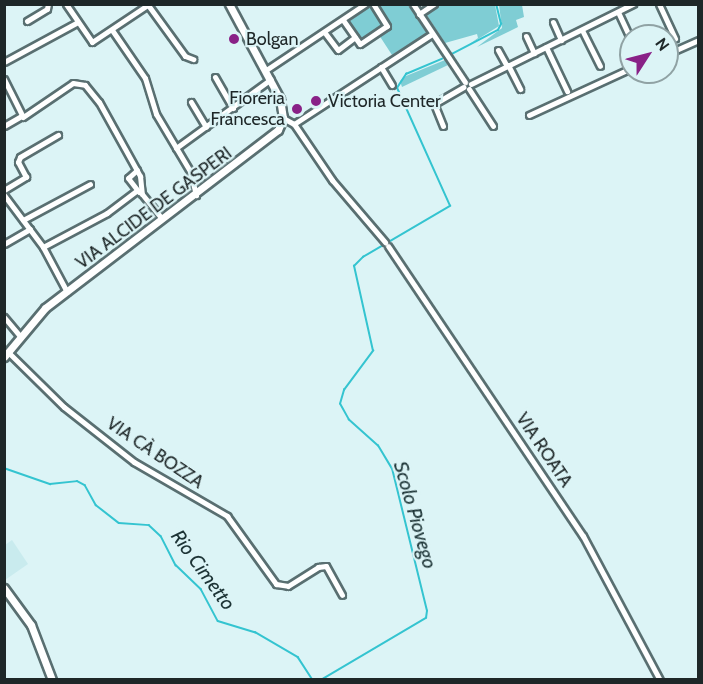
<!DOCTYPE html>
<html>
<head>
<meta charset="utf-8">
<style>
  body { margin:0 }
  #map { position:relative; width:703px; height:684px; overflow:hidden; background:#dcf4f6; font-family:Cabin,sans-serif }
  div>[style] { position:absolute }
  [style*='--x'] { left:calc(var(--x)*1px); top:calc(var(--y)*1px); width:calc(var(--w)*1px); rotate:calc(var(--a)*1deg) }
  .built>* { inset:0; background:#c9ebee }
  .green>* { inset:0; background:#7fcdd4 }
  .stream>* { height:1.5px; margin:-0.75px; padding:0 0.75px; transform-origin:0.75px; border-radius:0.75px; background:#34c4d0 }
  .roads { filter:drop-shadow(2px 0 #596f71) drop-shadow(-2px 0 #596f71) drop-shadow(0 2px #596f71) drop-shadow(0 -2px #596f71) }
  .minor>* { height:5px; margin:-2.5px; padding:0 2.5px; transform-origin:2.5px; border-radius:2.5px; background:#fff }
  .tertiary>* { height:7px; margin:-3.5px; padding:0 3.5px; transform-origin:3.5px; border-radius:3.5px; background:#fff }
  .dots>* { width:16px; height:16px; translate:-50% -50%; box-sizing:border-box; border:3px solid #dcf4f6; border-radius:50% }
  span { translate:-50% -50%; white-space:nowrap; text-align:center; line-height:1.15; -webkit-text-stroke:4.5px #dcf4f6; paint-order:stroke }
  .poi-label { font-size:18px; color:#1e2728 }
  .left { translate:0 -50%; text-align:left }
  .right { translate:-100% -50%; text-align:right }
  .street-label { font-size:18px; color:#1e2728 }
  .water-label { font-size:20px; color:#1d3436; font-style:italic }
  .frame { position:absolute; inset:0; border:6px solid #1e2728; pointer-events:none }
  .north { position:absolute; left:619px; top:24px; width:60px; height:60px; box-sizing:border-box; background:#dcf4f6; border:2px solid #90a2a4; border-radius:50%; rotate:54deg; font-size:16px; font-weight:700; line-height:24px; text-align:center; color:#1e2728 }
  .north::after { content:''; display:block; margin:auto; width:21px; height:27px; background:#892187; clip-path:polygon(50% 0,100% 100%,50% 72%,0 100%) }
</style>
</head>
<body>
<div id="map">
  <div class="built">
    <div style="clip-path:polygon(12px 540px,28px 564px,5px 580px,5px 545px)"></div>
  </div>
  <div class="green">
    <div style="clip-path:polygon(374px 5px,408px 5px,427px 33px,392px 55px,379px 35px,390px 27px)"></div>
    <div style="clip-path:polygon(441px 5px,495px 5px,499px 26px,467px 46px,478px 38px,477px 34px,445px 43px,426px 14px)"></div>
    <div style="clip-path:polygon(499px 5px,522px 5px,524px 17px,516px 20px,518px 27px,477px 47px,502px 28px)"></div>
    <div style="clip-path:polygon(371px 6px,384px 23px,361px 40px,348px 22px)"></div>
    <div style="clip-path:polygon(445px 60px,448px 65px,402px 87px,400px 81px,406px 76px)"></div>
  </div>
  <div class="stream">
    <div style="--x:452;--y:54;--w:52;--a:-27.6"></div>
    <div style="--x:498;--y:30;--w:7;--a:-63"></div>
    <div style="--x:501;--y:24;--w:21;--a:-104"></div>
    <div style="--x:4;--y:468;--w:49;--a:19.2"></div>
    <div style="--x:50;--y:484;--w:27;--a:-6"></div>
    <div style="--x:77;--y:481;--w:9;--a:27"></div>
    <div style="--x:85;--y:485;--w:23;--a:61"></div>
    <div style="--x:96;--y:505;--w:29;--a:38"></div>
    <div style="--x:119;--y:523;--w:30;--a:4"></div>
    <div style="--x:149;--y:525;--w:16;--a:43"></div>
    <div style="--x:161;--y:536;--w:33;--a:63"></div>
    <div style="--x:176;--y:565;--w:35;--a:44"></div>
    <div style="--x:201;--y:589;--w:36;--a:62"></div>
    <div style="--x:218;--y:621;--w:39;--a:17"></div>
    <div style="--x:255;--y:632;--w:50;--a:30.2"></div>
    <div style="--x:298;--y:657;--w:27;--a:57"></div>
    <div style="--x:321;--y:680;--w:122;--a:-30.6"></div>
    <div style="--x:426;--y:618;--w:7;--a:-82"></div>
    <div style="--x:427;--y:611;--w:146;--a:-103.8"></div>
    <div style="--x:392;--y:469;--w:27;--a:-121"></div>
    <div style="--x:378;--y:446;--w:39;--a:-138"></div>
    <div style="--x:349;--y:420;--w:18;--a:-119"></div>
    <div style="--x:340;--y:404;--w:15;--a:-74"></div>
    <div style="--x:344;--y:390;--w:49;--a:-53.4"></div>
    <div style="--x:373;--y:351;--w:87;--a:-102.6"></div>
    <div style="--x:354;--y:266;--w:13;--a:-45"></div>
    <div style="--x:363;--y:257;--w:101;--a:-30.4"></div>
    <div style="--x:450;--y:206;--w:129;--a:-114.2"></div>
    <div style="--x:397;--y:88;--w:17;--a:-57"></div>
    <div style="--x:406;--y:74;--w:39;--a:-23"></div>
  </div>
  <div class="roads">
    <div class="minor">
      <div style="--x:66;--y:4;--w:46;--a:55.6"></div>
      <div style="--x:92;--y:42;--w:69;--a:-33.7"></div>
      <div style="--x:413;--y:4;--w:94;--a:56.3"></div>
      <div style="--x:659;--y:4;--w:38;--a:65"></div>
      <div style="--x:148;--y:5;--w:63;--a:54"></div>
      <div style="--x:185;--y:56;--w:9;--a:21"></div>
      <div style="--x:618;--y:12;--w:31;--a:65"></div>
      <div style="--x:419;--y:14;--w:18;--a:-34"></div>
      <div style="--x:343;--y:20;--w:29;--a:55"></div>
      <div style="--x:360;--y:44;--w:32;--a:-34"></div>
      <div style="--x:387;--y:26;--w:26;--a:-122"></div>
      <div style="--x:27;--y:21;--w:23;--a:-31"></div>
      <div style="--x:47;--y:9;--w:5;--a:-79"></div>
      <div style="--x:553;--y:22;--w:20;--a:66"></div>
      <div style="--x:112;--y:30;--w:58;--a:55.5"></div>
      <div style="--x:145;--y:78;--w:38;--a:73"></div>
      <div style="--x:156;--y:114;--w:66;--a:59.2"></div>
      <div style="--x:190;--y:171;--w:25;--a:76"></div>
      <div style="--x:582;--y:30;--w:40;--a:63.4"></div>
      <div style="--x:325;--y:33;--w:21;--a:53"></div>
      <div style="--x:338;--y:50;--w:21;--a:-37"></div>
      <div style="--x:526;--y:36;--w:19;--a:65"></div>
      <div style="--x:546;--y:47;--w:49;--a:64.5"></div>
      <div style="--x:498;--y:50;--w:18;--a:61"></div>
      <div style="--x:667;--y:54;--w:34;--a:-24"></div>
      <div style="--x:4;--y:62;--w:84;--a:-28.4"></div>
      <div style="--x:508;--y:65;--w:27;--a:63"></div>
      <div style="--x:381;--y:67;--w:21;--a:59"></div>
      <div style="--x:266;--y:70;--w:119;--a:-33.7"></div>
      <div style="--x:215;--y:77;--w:36;--a:60"></div>
      <div style="--x:4;--y:79;--w:42;--a:63.4"></div>
      <div style="--x:23;--y:117;--w:60;--a:-34.2"></div>
      <div style="--x:73;--y:83;--w:12;--a:9"></div>
      <div style="--x:85;--y:85;--w:22;--a:51"></div>
      <div style="--x:99;--y:102;--w:85;--a:61"></div>
      <div style="--x:140;--y:176;--w:18;--a:84"></div>
      <div style="--x:142;--y:194;--w:32;--a:51"></div>
      <div style="--x:471;--y:84;--w:181;--a:-26.3"></div>
      <div style="--x:469;--y:89;--w:44;--a:57"></div>
      <div style="--x:191;--y:102;--w:29;--a:59"></div>
      <div style="--x:529;--y:115;--w:112;--a:-24.7"></div>
      <div style="--x:283;--y:118;--w:13;--a:29"></div>
      <div style="--x:294;--y:124;--w:68;--a:55.8"></div>
      <div style="--x:332;--y:180;--w:82;--a:49.5"></div>
      <div style="--x:294;--y:124;--w:165;--a:-33.1"></div>
      <div style="--x:4;--y:126;--w:20;--a:-30"></div>
      <div style="--x:443;--y:126;--w:24;--a:-112"></div>
      <div style="--x:434;--y:104;--w:34;--a:-30"></div>
      <div style="--x:176;--y:148;--w:117;--a:-36"></div>
      <div style="--x:137;--y:170;--w:12;--a:138"></div>
      <div style="--x:128;--y:178;--w:18;--a:52"></div>
      <div style="--x:4;--y:190;--w:26;--a:-31"></div>
      <div style="--x:26;--y:177;--w:17;--a:-118"></div>
      <div style="--x:18;--y:162;--w:5;--a:-68"></div>
      <div style="--x:20;--y:157;--w:44;--a:-30.1"></div>
      <div style="--x:4;--y:195;--w:65;--a:53.1"></div>
      <div style="--x:43;--y:247;--w:51;--a:61.9"></div>
      <div style="--x:23;--y:220;--w:76;--a:-28.2"></div>
      <div style="--x:4;--y:244;--w:30;--a:-30"></div>
      <div style="--x:388;--y:246;--w:349;--a:56.1"></div>
      <div style="--x:583;--y:536;--w:163;--a:61.9"></div>
      <div style="--x:43;--y:247;--w:72;--a:-28"></div>
      <div style="--x:107;--y:213;--w:36;--a:-37"></div>
      <div style="--x:4;--y:317;--w:23;--a:50"></div>
      <div style="--x:8;--y:352;--w:78;--a:44.5"></div>
      <div style="--x:64;--y:407;--w:89;--a:38.2"></div>
      <div style="--x:134;--y:462;--w:108;--a:30.1"></div>
      <div style="--x:227;--y:516;--w:84;--a:54.2"></div>
      <div style="--x:276;--y:584;--w:12;--a:9"></div>
      <div style="--x:288;--y:586;--w:36;--a:-32"></div>
      <div style="--x:318;--y:567;--w:8;--a:-7"></div>
      <div style="--x:326;--y:566;--w:33;--a:61"></div>
    </div>
    <div class="tertiary">
      <div style="--x:4;--y:357;--w:64;--a:-50.1"></div>
      <div style="--x:45;--y:308;--w:293;--a:-37.4"></div>
      <div style="--x:278;--y:130;--w:13;--a:-67"></div>
      <div style="--x:283;--y:118;--w:19;--a:-99"></div>
      <div style="--x:280;--y:99;--w:108;--a:-118.2"></div>
      <div style="--x:4;--y:588;--w:46;--a:53.9"></div>
      <div style="--x:31;--y:625;--w:59;--a:69.1"></div>
    </div>
  </div>
  <div class="dots">
    <div style="left:234px;top:39px;background:#892187"></div>
    <div style="left:316px;top:101px;background:#892187"></div>
    <div style="left:297px;top:109px;background:#892187"></div>
  </div>
  <div class="poi-label">
    <span class="left" style="left:246px;top:39px">Bolgan</span>
    <span class="right" style="left:285px;top:109px">Fioreria<br>Francesca</span>
    <span class="left" style="left:328px;top:101px">Victoria Center</span>
  </div>
  <div class="street-label">
    <span style="left:154px;top:208px;rotate:-37deg">VIA ALCIDE DE GASPERI</span>
    <span style="left:544px;top:450px;rotate:56deg">VIA ROATA</span>
    <span style="left:155px;top:453px;rotate:34deg">VIA CÀ BOZZA</span>
  </div>
  <div class="water-label">
    <span style="left:415px;top:515px;rotate:74deg">Scolo Piovego</span>
    <span style="left:203px;top:570px;rotate:54deg">Rio Cimetto</span>
  </div>
  <div class="frame"></div>
  <div class="north">N</div>
</div>
</body>
</html>
